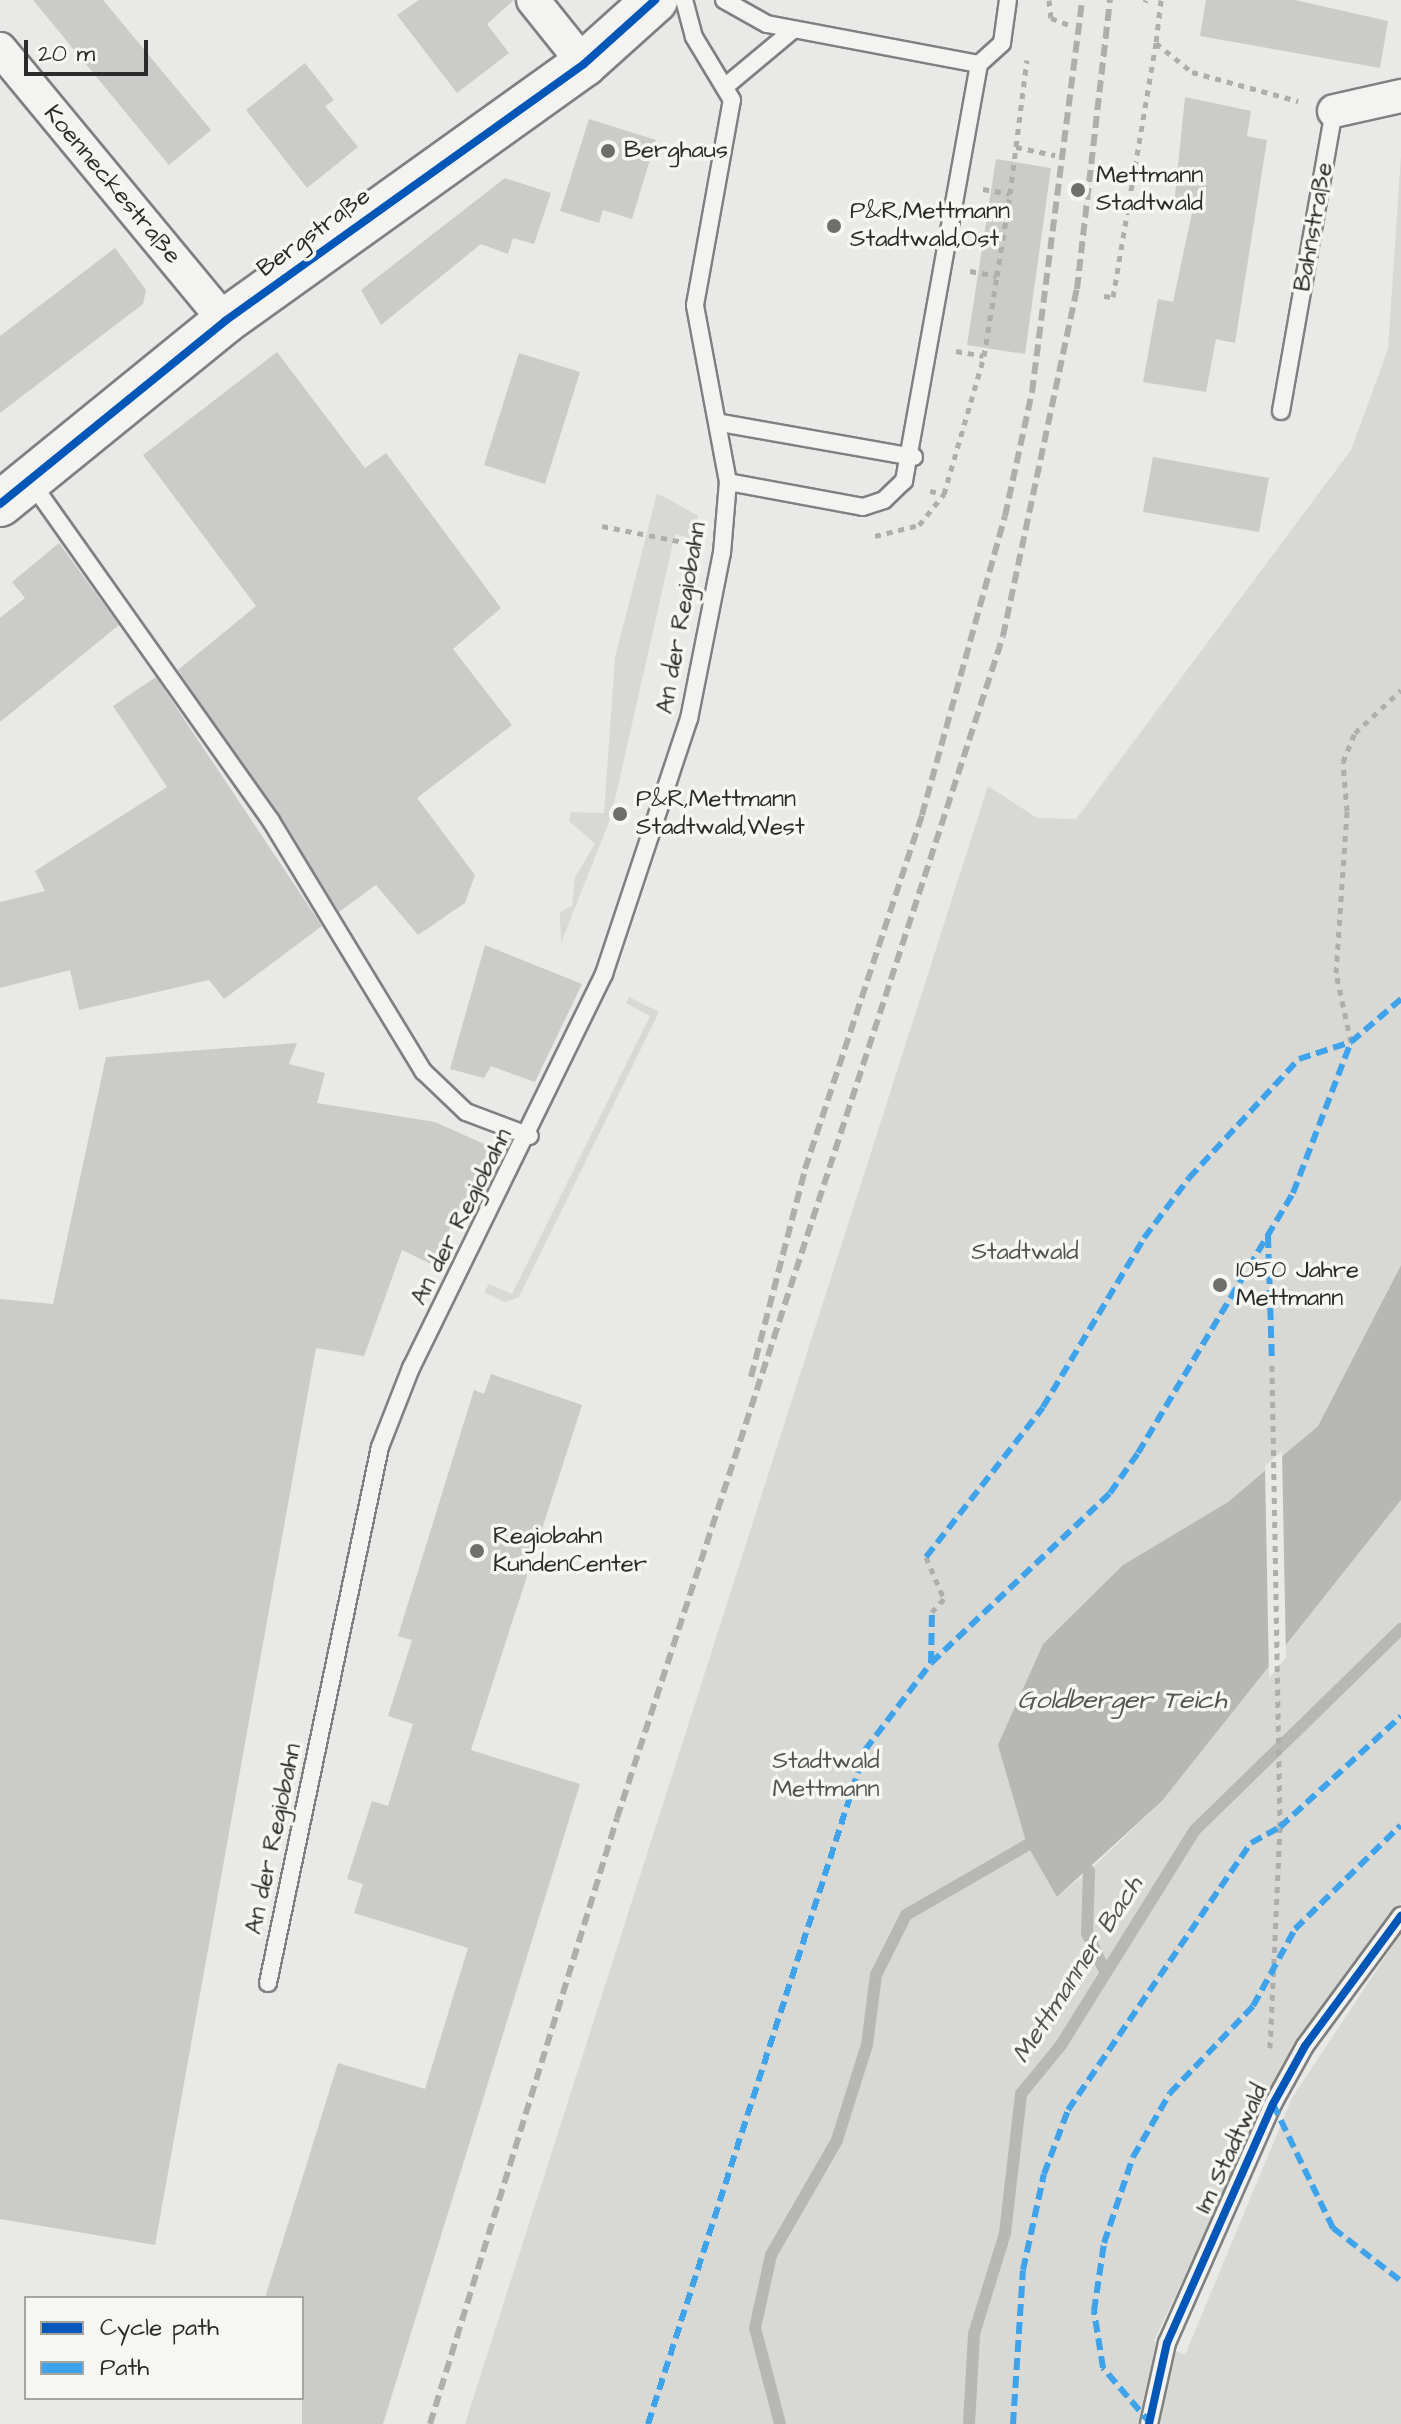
<!DOCTYPE html>
<html>
<head>
<meta charset="utf-8">
<style>
  body { margin:0 }
  #map { position:relative; width:1401px; height:2424px; overflow:hidden; background:#e9e9e7; font-family:"Architects Daughter",sans-serif }
  div>[style] { position:absolute }
  [style*='--x'] { left:calc(var(--x)*1px); top:calc(var(--y)*1px); width:calc(var(--w)*1px); rotate:calc(var(--a)*1deg) }
  .green>* { inset:0; background:#d8d8d5 }
  .water>* { inset:0; background:#b7b7b4 }
  .pier>* { inset:0; background:#e9e9e7 }
  .stream>* { height:12px; margin:-6px; padding:0 6px; transform-origin:6px; border-radius:6px; background:#b7b7b4 }
  .building>* { inset:0; background:#cbcbca }
  .path>* { height:5px; margin-top:-2.5px; transform-origin:0; background:repeating-linear-gradient(90deg,#aeaead 0 6px,transparent 0 12px) }
  .roads { filter:drop-shadow(2px 0 #808080) drop-shadow(-2px 0 #808080) drop-shadow(0 2px #808080) drop-shadow(0 -2px #808080) }
  .lane>* { height:16px; margin:-8px; padding:0 8px; transform-origin:8px; border-radius:8px; background:#f3f3f1 }
  .street>* { height:32px; margin:-16px; padding:0 16px; transform-origin:16px; border-radius:16px; background:#f3f3f1 }
  .secondary>* { height:44px; margin:-22px; padding:0 22px; transform-origin:22px; border-radius:22px; background:#f3f3f1 }
  .rail>* { height:6px; margin-top:-3px; transform-origin:0; background:repeating-linear-gradient(90deg,#aeaead 0 12px,transparent 0 18px) }
  .quiet>* { height:6px; margin-top:-3px; transform-origin:0; background:repeating-linear-gradient(90deg,#3ea3eb 0 12px,transparent 0 18px) }
  .cycleway>* { height:8px; margin:-4px; padding:0 4px; transform-origin:4px; border-radius:4px; background:#0057b8 }
  .dots>* { width:22px; height:22px; translate:-50% -50%; box-sizing:border-box; border:4px solid #f6f6f2; border-radius:50% }
  span { translate:-50% -50%; white-space:nowrap; text-align:center; line-height:1.15; -webkit-text-stroke:7px #f6f6f2; paint-order:stroke }
  .poi-label { font-size:24px; color:#2b2b2b }
  .left { translate:0 -50%; text-align:left }
  .street-label { font-size:24px; color:#2b2b2b }
  .park-label { font-size:24px; color:#535352 }
  .water-label { font-size:26px; color:#545453; font-style:italic }
  .legend { position:absolute; left:24px; top:2296px; width:280px; height:104px; box-sizing:border-box; background:#f6f6f2; border:2px solid #a5a5a2; margin:0; padding:10px 14px; list-style:none; font-size:24px; color:#2b2b2b }
  .legend li { display:flex; align-items:center; gap:16px; height:40px }
  .legend b { width:40px; border:2px solid #a5a5a2 }
  .scale { position:absolute; left:24px; top:40px; width:124px; height:36px; box-sizing:border-box; border:4px solid #2b2b2b; border-top:0; padding-left:10px; font-size:24px; line-height:28px; white-space:nowrap; color:#2b2b2b; -webkit-text-stroke:6px #f6f6f2; paint-order:stroke }
</style>
</head>
<body>
<div id="map">
  <div class="green">
    <div style="clip-path:polygon(1401px 155px,1401px 1265px,1318px 1426px,1228px 1502px,1123px 1565px,1027px 1845px,1057px 1897px,1089px 1871px,1162px 1801px,1401px 1500px,1401px 1903px,1284px 2065px,1154px 2341px,1185px 2355px,1292px 2098px,1401px 1933px,1401px 2424px,465px 2424px,988px 786px,1037px 818px,1076px 819px,1351px 450px,1388px 349px)"></div>
    <div style="clip-path:polygon(657px 493px,697px 515px,702px 542px,675px 534px,611px 817px,561px 943px,560px 912px,572px 906px,575px 877px,595px 844px,569px 821px,571px 812px,604px 813px,615px 658px)"></div>
    <div style="clip-path:polygon(629px 997px,659px 1012px,519px 1297px,505px 1302px,484px 1292px,489px 1284px,512px 1294px,650px 1016px,626px 1003px)"></div>
  </div>
  <div class="water">
    <div style="clip-path:polygon(1401px 1265px,1401px 1500px,1162px 1801px,1057px 1897px,1027px 1845px,998px 1745px,1043px 1644px,1123px 1565px,1228px 1502px,1318px 1426px)"></div>
  </div>
  <div class="pier">
    <div style="clip-path:polygon(1282px 1451px,1286px 1658px,1269px 1678px,1265px 1466px)"></div>
  </div>
  <div class="stream">
    <div style="--x:1089;--y:1871;--w:62;--a:91.8"></div>
    <div style="--x:1087;--y:1933;--w:40;--a:65"></div>
    <div style="--x:780;--y:2424;--w:99;--a:-104.6"></div>
    <div style="--x:755;--y:2328;--w:75;--a:-77.6"></div>
    <div style="--x:771;--y:2255;--w:133;--a:-60.1"></div>
    <div style="--x:837;--y:2140;--w:100;--a:-72.5"></div>
    <div style="--x:867;--y:2045;--w:71;--a:-82.7"></div>
    <div style="--x:876;--y:1975;--w:67;--a:-63.4"></div>
    <div style="--x:906;--y:1915;--w:140;--a:-30"></div>
    <div style="--x:969;--y:2424;--w:90;--a:-86.8"></div>
    <div style="--x:974;--y:2334;--w:106;--a:-72.9"></div>
    <div style="--x:1005;--y:2233;--w:140;--a:-83.4"></div>
    <div style="--x:1021;--y:2094;--w:63;--a:-50.8"></div>
    <div style="--x:1061;--y:2045;--w:253;--a:-58.1"></div>
    <div style="--x:1195;--y:1830;--w:288;--a:-44.3"></div>
  </div>
  <div class="building">
    <div style="clip-path:polygon(33px 0,103px 0,211px 130px,169px 165px)"></div>
    <div style="clip-path:polygon(419px 0,514px 0,487px 24px,509px 53px,457px 93px,397px 15px)"></div>
    <div style="clip-path:polygon(1206px 0,1295px 0,1388px 21px,1380px 68px,1200px 36px)"></div>
    <div style="clip-path:polygon(305px 63px,334px 100px,325px 106px,358px 147px,307px 188px,246px 110px)"></div>
    <div style="clip-path:polygon(1185px 97px,1251px 111px,1247px 136px,1267px 140px,1235px 343px,1216px 339px,1206px 392px,1143px 382px,1158px 299px,1173px 302px,1193px 208px,1174px 205px)"></div>
    <div style="clip-path:polygon(589px 119px,656px 140px,632px 219px,603px 210px,599px 223px,560px 211px)"></div>
    <div style="clip-path:polygon(996px 159px,1051px 168px,1025px 354px,967px 345px)"></div>
    <div style="clip-path:polygon(505px 178px,551px 193px,534px 244px,513px 238px,508px 254px,481px 244px,381px 325px,361px 290px)"></div>
    <div style="clip-path:polygon(115px 248px,146px 290px,143px 304px,0 413px,0 336px)"></div>
    <div style="clip-path:polygon(277px 352px,365px 468px,386px 453px,501px 608px,453px 649px,512px 725px,417px 798px,475px 875px,465px 903px,418px 935px,376px 885px,339px 912px,178px 670px,256px 606px,143px 455px)"></div>
    <div style="clip-path:polygon(519px 353px,580px 372px,545px 484px,484px 465px)"></div>
    <div style="clip-path:polygon(1153px 457px,1269px 478px,1259px 532px,1143px 512px)"></div>
    <div style="clip-path:polygon(59px 543px,119px 625px,0 722px,0 618px,25px 598px,12px 582px)"></div>
    <div style="clip-path:polygon(156px 677px,322px 926px,224px 999px,209px 980px,79px 1010px,70px 970px,0 988px,0 902px,45px 891px,35px 871px,167px 787px,113px 706px)"></div>
    <div style="clip-path:polygon(485px 945px,582px 984px,535px 1082px,491px 1066px,484px 1078px,450px 1069px)"></div>
    <div style="clip-path:polygon(297px 1043px,289px 1064px,325px 1073px,317px 1103px,435px 1122px,493px 1148px,431px 1264px,402px 1250px,364px 1356px,316px 1348px,155px 2245px,0 2219px,0 1299px,53px 1304px,106px 1057px)"></div>
    <div style="clip-path:polygon(491px 1374px,582px 1405px,471px 1750px,580px 1784px,383px 2424px,302px 2424px,302px 2298px,265px 2298px,338px 2063px,425px 2089px,468px 1948px,354px 1913px,363px 1884px,347px 1879px,372px 1801px,388px 1806px,413px 1724px,388px 1716px,412px 1640px,398px 1636px,474px 1390px,484px 1394px)"></div>
  </div>
  <div class="path">
    <div style="--x:1049;--y:0;--w:18;--a:84"></div>
    <div style="--x:1051;--y:18;--w:19;--a:21"></div>
    <div style="--x:1161;--y:0;--w:43;--a:96.6"></div>
    <div style="--x:1156;--y:43;--w:46;--a:38.9"></div>
    <div style="--x:1192;--y:72;--w:110;--a:15.3"></div>
    <div style="--x:1145;--y:2;--w:2;--a:-63"></div>
    <div style="--x:1016;--y:147;--w:40;--a:12"></div>
    <div style="--x:983;--y:189;--w:27;--a:10"></div>
    <div style="--x:1010;--y:194;--w:135;--a:-82.8"></div>
    <div style="--x:970;--y:271;--w:27;--a:10"></div>
    <div style="--x:997;--y:276;--w:83;--a:-81"></div>
    <div style="--x:1104;--y:296;--w:9;--a:6"></div>
    <div style="--x:1113;--y:297;--w:258;--a:-80.4"></div>
    <div style="--x:956;--y:351;--w:28;--a:10"></div>
    <div style="--x:984;--y:356;--w:81;--a:-80.8"></div>
    <div style="--x:930;--y:491;--w:14;--a:12"></div>
    <div style="--x:944;--y:494;--w:144;--a:-73.8"></div>
    <div style="--x:602;--y:526;--w:94;--a:11.1"></div>
    <div style="--x:875;--y:536;--w:45;--a:-14"></div>
    <div style="--x:919;--y:525;--w:40;--a:-51"></div>
    <div style="--x:1351;--y:1042;--w:71;--a:-102.3"></div>
    <div style="--x:1336;--y:973;--w:162;--a:-86.1"></div>
    <div style="--x:1347;--y:811;--w:49;--a:-94.7"></div>
    <div style="--x:1343;--y:762;--w:31;--a:-68"></div>
    <div style="--x:1355;--y:733;--w:63;--a:-43.1"></div>
    <div style="--x:926;--y:1557;--w:46;--a:66.8"></div>
    <div style="--x:944;--y:1599;--w:18;--a:133"></div>
    <div style="--x:1270;--y:2048;--w:221;--a:-87.4"></div>
    <div style="--x:1280;--y:1827;--w:466;--a:-91"></div>
  </div>
  <div class="roads">
    <div class="lane">
      <div style="--x:724;--y:0;--w:49;--a:29.2"></div>
      <div style="--x:767;--y:24;--w:216;--a:10.7"></div>
      <div style="--x:979;--y:64;--w:31;--a:-42"></div>
      <div style="--x:1002;--y:43;--w:43;--a:-82.1"></div>
      <div style="--x:727;--y:85;--w:86;--a:-39.8"></div>
      <div style="--x:1281;--y:411;--w:305;--a:-80"></div>
      <div style="--x:721;--y:423;--w:196;--a:10"></div>
      <div style="--x:31;--y:482;--w:415;--a:54.7"></div>
      <div style="--x:271;--y:821;--w:293;--a:58.7"></div>
      <div style="--x:423;--y:1071;--w:59;--a:43.6"></div>
      <div style="--x:466;--y:1112;--w:68;--a:20.6"></div>
      <div style="--x:728;--y:482;--w:137;--a:10.5"></div>
      <div style="--x:863;--y:507;--w:22;--a:-18"></div>
      <div style="--x:884;--y:500;--w:28;--a:-44"></div>
      <div style="--x:904;--y:481;--w:424;--a:-79.8"></div>
      <div style="--x:268;--y:1983;--w:548;--a:-78.2"></div>
      <div style="--x:380;--y:1447;--w:85;--a:-68.6"></div>
      <div style="--x:411;--y:1368;--w:439;--a:-63.9"></div>
      <div style="--x:604;--y:974;--w:269;--a:-71.6"></div>
      <div style="--x:689;--y:719;--w:169;--a:-78.8"></div>
      <div style="--x:722;--y:553;--w:71;--a:-85.2"></div>
      <div style="--x:728;--y:482;--w:180;--a:-100.6"></div>
      <div style="--x:695;--y:305;--w:208;--a:-79.8"></div>
      <div style="--x:732;--y:100;--w:74;--a:-121.1"></div>
      <div style="--x:694;--y:37;--w:38;--a:-105"></div>
      <div style="--x:1149;--y:2424;--w:83;--a:-77.5"></div>
      <div style="--x:1167;--y:2343;--w:261;--a:-66.1"></div>
      <div style="--x:1273;--y:2104;--w:66;--a:-61.1"></div>
      <div style="--x:1305;--y:2046;--w:162;--a:-53.6"></div>
    </div>
    <div class="street">
      <div style="--x:533;--y:0;--w:82;--a:51.4"></div>
      <div style="--x:0;--y:49;--w:353;--a:50.4"></div>
      <div style="--x:1334;--y:111;--w:69;--a:-12.6"></div>
    </div>
    <div class="secondary">
      <div style="--x:0;--y:504;--w:290;--a:-39.1"></div>
      <div style="--x:225;--y:321;--w:442;--a:-35.6"></div>
      <div style="--x:584;--y:64;--w:96;--a:-42"></div>
    </div>
  </div>
  <div class="rail">
    <div style="--x:751;--y:1377;--w:215;--a:-75.4"></div>
    <div style="--x:805;--y:1169;--w:373;--a:-71.7"></div>
    <div style="--x:922;--y:815;--w:310;--a:-74.5"></div>
    <div style="--x:1005;--y:516;--w:127;--a:-77.7"></div>
    <div style="--x:1032;--y:392;--w:395;--a:-82.7"></div>
    <div style="--x:430;--y:2424;--w:634;--a:-72.85"></div>
    <div style="--x:617;--y:1818;--w:1243;--a:-71.91"></div>
    <div style="--x:1003;--y:636;--w:355;--a:-78"></div>
    <div style="--x:1077;--y:289;--w:291;--a:-83.5"></div>
  </div>
  <div class="quiet">
    <div style="--x:1268;--y:1236;--w:125;--a:88.2"></div>
    <div style="--x:926;--y:1557;--w:190;--a:-52"></div>
    <div style="--x:1043;--y:1407;--w:197;--a:-59.1"></div>
    <div style="--x:1144;--y:1238;--w:75;--a:-53.1"></div>
    <div style="--x:1189;--y:1178;--w:162;--a:-47.3"></div>
    <div style="--x:1299;--y:1059;--w:55;--a:-18.1"></div>
    <div style="--x:1351;--y:1042;--w:66;--a:-40.7"></div>
    <div style="--x:931;--y:1663;--w:51;--a:-88.9"></div>
    <div style="--x:1273;--y:2104;--w:138;--a:64.2"></div>
    <div style="--x:1333;--y:2228;--w:86;--a:37.9"></div>
    <div style="--x:648;--y:2424;--w:708;--a:-72.15"></div>
    <div style="--x:865;--y:1750;--w:109;--a:-52.8"></div>
    <div style="--x:931;--y:1663;--w:247;--a:-43.5"></div>
    <div style="--x:1110;--y:1493;--w:49;--a:-55"></div>
    <div style="--x:1138;--y:1453;--w:303;--a:-59.2"></div>
    <div style="--x:1293;--y:1193;--w:162;--a:-69"></div>
    <div style="--x:1013;--y:2424;--w:154;--a:-86.3"></div>
    <div style="--x:1023;--y:2270;--w:98;--a:-77.7"></div>
    <div style="--x:1044;--y:2174;--w:68;--a:-69.4"></div>
    <div style="--x:1068;--y:2110;--w:324;--a:-55.6"></div>
    <div style="--x:1251;--y:1843;--w:33;--a:-29"></div>
    <div style="--x:1280;--y:1827;--w:164;--a:-42.5"></div>
    <div style="--x:1151;--y:2424;--w:74;--a:-130.6"></div>
    <div style="--x:1103;--y:2368;--w:58;--a:-99"></div>
    <div style="--x:1094;--y:2311;--w:69;--a:-81.6"></div>
    <div style="--x:1104;--y:2243;--w:91;--a:-71.4"></div>
    <div style="--x:1133;--y:2157;--w:74;--a:-60"></div>
    <div style="--x:1170;--y:2093;--w:120;--a:-46.3"></div>
    <div style="--x:1253;--y:2006;--w:88;--a:-61.4"></div>
    <div style="--x:1295;--y:1929;--w:148;--a:-44.5"></div>
  </div>
  <div class="cycleway">
    <div style="--x:0;--y:504;--w:290;--a:-39.1"></div>
    <div style="--x:225;--y:321;--w:442;--a:-35.6"></div>
    <div style="--x:584;--y:64;--w:96;--a:-42"></div>
    <div style="--x:1149;--y:2424;--w:83;--a:-77.5"></div>
    <div style="--x:1167;--y:2343;--w:261;--a:-66.1"></div>
    <div style="--x:1273;--y:2104;--w:66;--a:-61.1"></div>
    <div style="--x:1305;--y:2046;--w:162;--a:-53.6"></div>
  </div>
  <div class="dots">
    <div style="left:608px;top:151px;background:#6e6e6d"></div>
    <div style="left:1078px;top:190px;background:#6e6e6d"></div>
    <div style="left:834px;top:226px;background:#6e6e6d"></div>
    <div style="left:620px;top:814px;background:#6e6e6d"></div>
    <div style="left:1220px;top:1285px;background:#6e6e6d"></div>
    <div style="left:477px;top:1551px;background:#6e6e6d"></div>
  </div>
  <div class="poi-label">
    <span class="left" style="left:624px;top:151px">Berghaus</span>
    <span class="left" style="left:1096px;top:190px">Mettmann<br>Stadtwald</span>
    <span class="left" style="left:850px;top:226px">P&amp;R,Mettmann<br>Stadtwald,Ost</span>
    <span class="left" style="left:636px;top:814px">P&amp;R,Mettmann<br>Stadtwald,West</span>
    <span class="left" style="left:1236px;top:1285px">1050 Jahre<br>Mettmann</span>
    <span class="left" style="left:493px;top:1551px">Regiobahn<br>KundenCenter</span>
  </div>
  <div class="street-label">
    <span style="left:112px;top:185px;rotate:50deg">Koenneckestraße</span>
    <span style="left:1314px;top:227px;rotate:-80deg">Bahnstraße</span>
    <span style="left:314px;top:233px;rotate:-36deg">Bergstraße</span>
    <span style="left:682px;top:618px;rotate:-80deg">An der Regiobahn</span>
    <span style="left:462px;top:1217px;rotate:-63deg">An der Regiobahn</span>
    <span style="left:274px;top:1839px;rotate:-78deg">An der Regiobahn</span>
    <span style="left:1232px;top:2149px;rotate:-65deg">Im Stadtwald</span>
  </div>
  <div class="park-label">
    <span style="left:1025px;top:1253px">Stadtwald</span>
    <span style="left:826px;top:1776px">Stadtwald<br>Mettmann</span>
  </div>
  <div class="water-label">
    <span style="left:1122px;top:1701px">Goldberger Teich</span>
    <span style="left:1078px;top:1970px;rotate:-57deg">Mettmanner Bach</span>
  </div>
  <ul class="legend">
  <li><b style="height:10px;background:#0057b8"></b>Cycle path</li>
  <li><b style="height:10px;background:#3ea3eb"></b>Path</li>
  </ul>
  <div class="scale">20 m</div>
</div>
</body>
</html>
